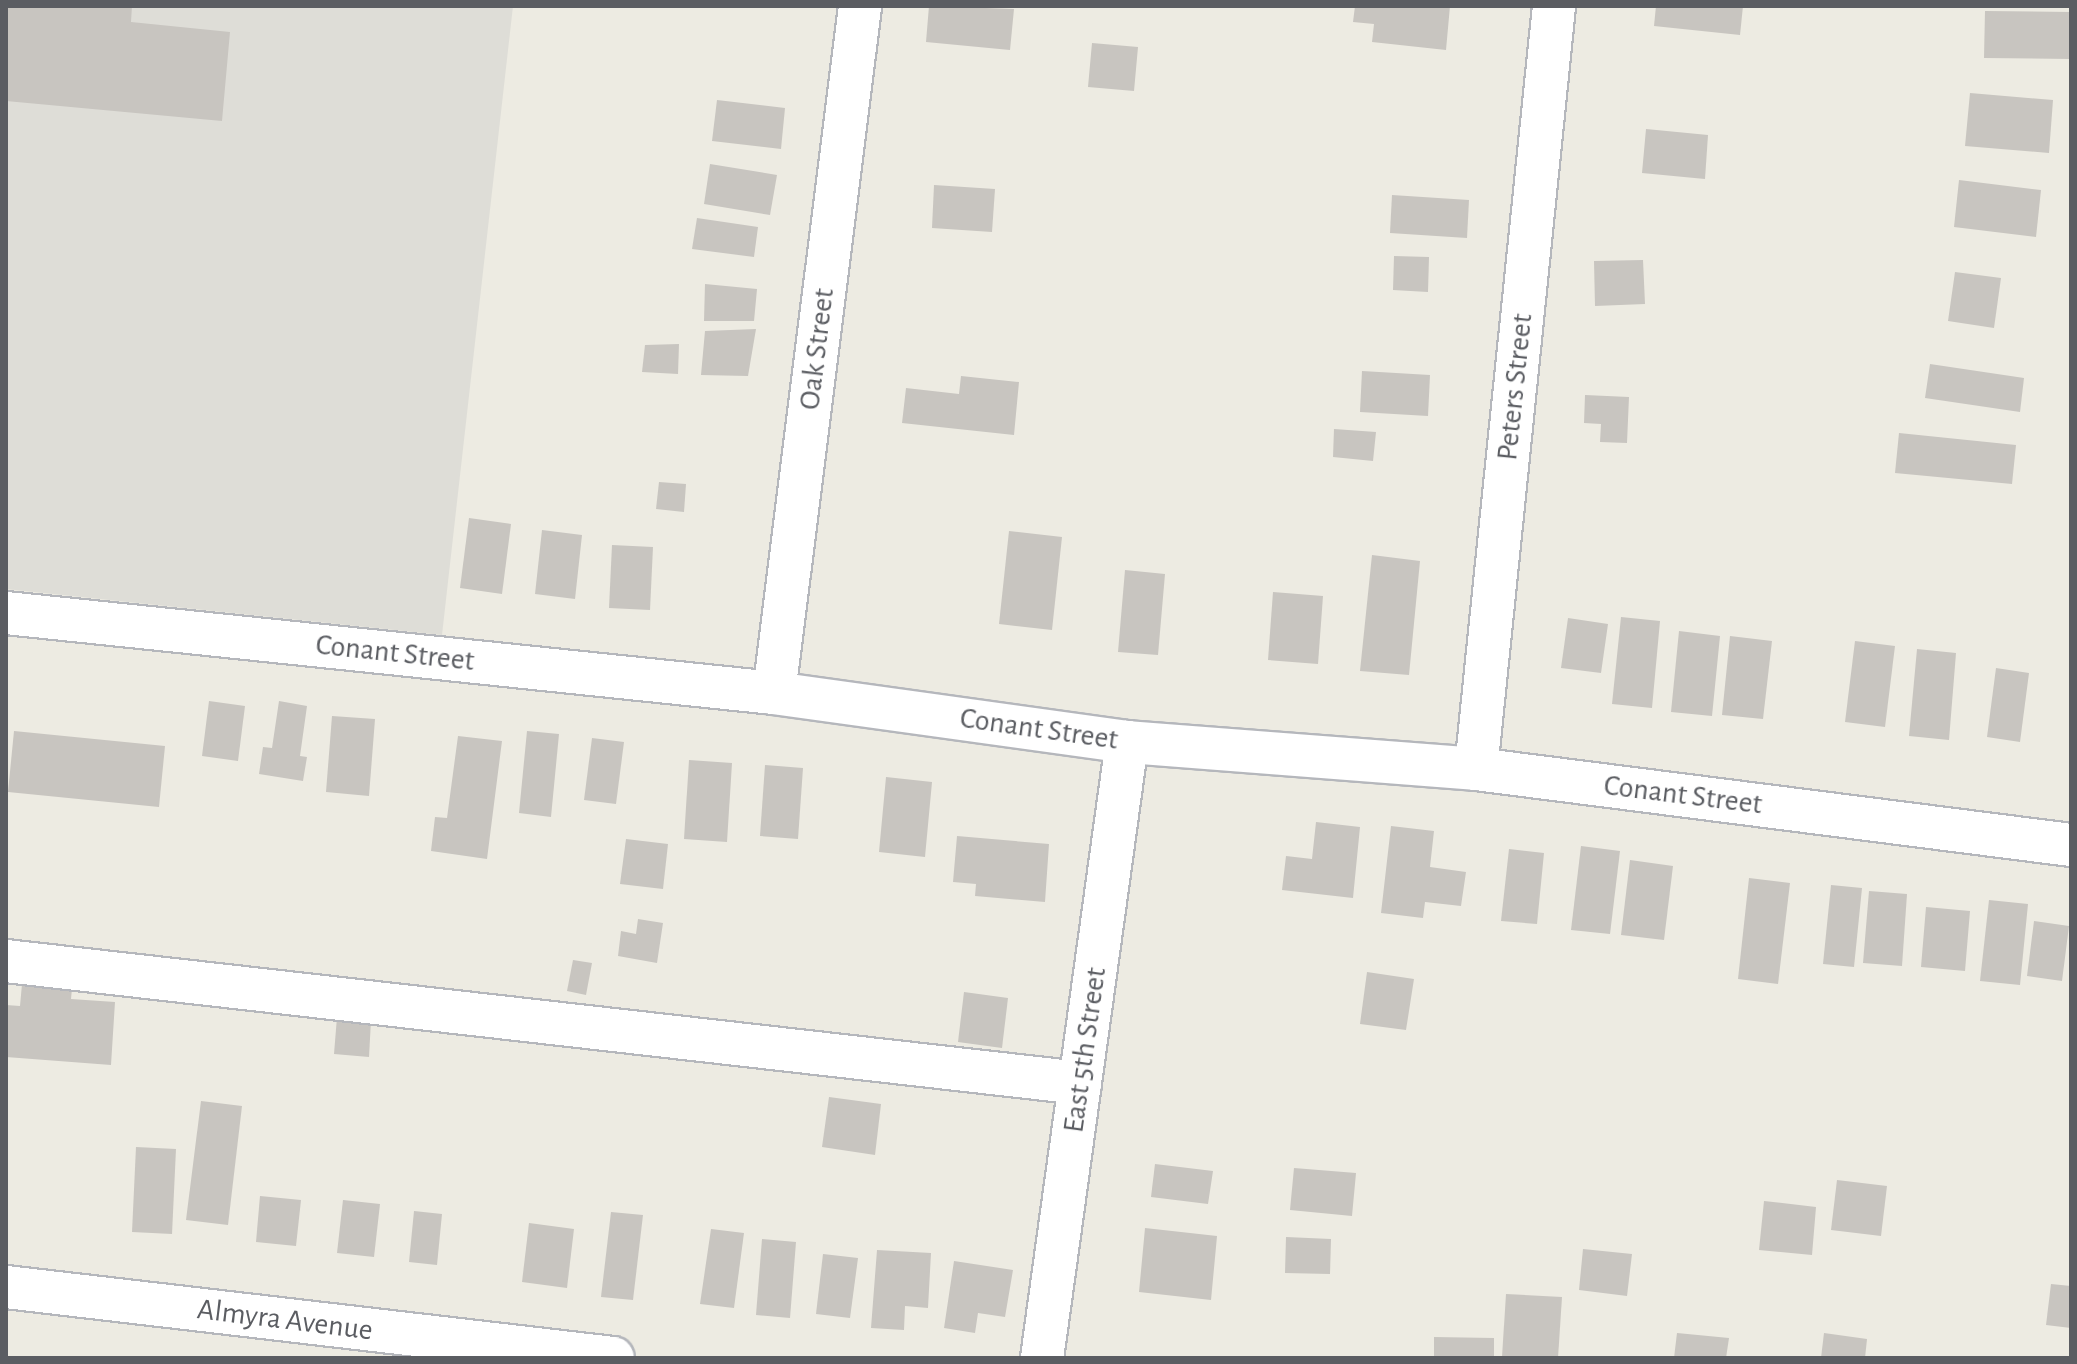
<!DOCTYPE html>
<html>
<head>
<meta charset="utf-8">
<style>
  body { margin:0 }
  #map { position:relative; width:2077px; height:1364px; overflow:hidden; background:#edebe2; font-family:"Alegreya Sans",sans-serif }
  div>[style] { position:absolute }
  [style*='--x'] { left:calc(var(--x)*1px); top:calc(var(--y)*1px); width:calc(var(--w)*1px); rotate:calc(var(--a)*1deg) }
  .industrial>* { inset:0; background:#deddd7 }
  .building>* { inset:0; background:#c8c5c0 }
  .roads { filter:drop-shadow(2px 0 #b5b7bc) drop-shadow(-2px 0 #b5b7bc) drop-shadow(0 2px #b5b7bc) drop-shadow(0 -2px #b5b7bc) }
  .minor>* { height:42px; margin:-21px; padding:0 21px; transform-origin:21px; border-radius:21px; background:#fff }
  span { translate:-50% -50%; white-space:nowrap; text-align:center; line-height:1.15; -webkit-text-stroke:8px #fff; paint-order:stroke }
  .street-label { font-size:30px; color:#5b5d62 }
  .frame { position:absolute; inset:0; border:8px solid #5b5d62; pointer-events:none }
</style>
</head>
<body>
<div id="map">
  <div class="industrial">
    <div style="clip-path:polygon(6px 6px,513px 6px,442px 635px,6px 589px)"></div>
  </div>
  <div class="building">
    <div style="clip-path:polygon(6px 6px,132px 6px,131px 22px,230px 32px,222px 121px,6px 101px)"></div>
    <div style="clip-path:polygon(929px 6px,1014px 9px,1010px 50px,926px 42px)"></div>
    <div style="clip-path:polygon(1355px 6px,1450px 6px,1446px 50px,1372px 42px,1374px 24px,1353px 22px)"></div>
    <div style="clip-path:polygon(1656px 6px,1743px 6px,1740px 35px,1654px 26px)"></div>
    <div style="clip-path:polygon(1985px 11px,2071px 12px,2071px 59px,1984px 58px)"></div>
    <div style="clip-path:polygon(1092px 43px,1138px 47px,1134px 91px,1088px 87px)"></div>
    <div style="clip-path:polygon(1970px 93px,2053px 100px,2049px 153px,1965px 146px)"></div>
    <div style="clip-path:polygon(717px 100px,785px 108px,781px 149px,712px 141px)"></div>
    <div style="clip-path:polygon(1646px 129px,1708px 135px,1705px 179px,1642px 173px)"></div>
    <div style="clip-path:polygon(710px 164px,777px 175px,770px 215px,704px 204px)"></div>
    <div style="clip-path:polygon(1959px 180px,2041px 190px,2036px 237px,1954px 227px)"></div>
    <div style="clip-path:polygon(934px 185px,995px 189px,992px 232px,932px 228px)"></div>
    <div style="clip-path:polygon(1392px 195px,1469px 200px,1467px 238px,1390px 233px)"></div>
    <div style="clip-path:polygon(697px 218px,758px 227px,754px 257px,692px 249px)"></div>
    <div style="clip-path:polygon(1394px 256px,1429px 257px,1428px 292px,1393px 290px)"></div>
    <div style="clip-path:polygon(1643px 260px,1645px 304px,1595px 306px,1594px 261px)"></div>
    <div style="clip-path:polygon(1955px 272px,2001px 278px,1994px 328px,1948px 321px)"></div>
    <div style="clip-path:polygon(705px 284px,757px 289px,754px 321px,704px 321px)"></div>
    <div style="clip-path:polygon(756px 329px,748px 376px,701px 375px,705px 331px)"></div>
    <div style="clip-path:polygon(679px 344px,678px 374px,642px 372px,645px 345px)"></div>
    <div style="clip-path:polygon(1930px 364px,2024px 378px,2020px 412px,1925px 398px)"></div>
    <div style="clip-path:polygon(1362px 371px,1430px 375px,1428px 416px,1360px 412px)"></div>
    <div style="clip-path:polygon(961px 376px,1019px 382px,1014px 435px,902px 423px,906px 388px,959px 394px)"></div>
    <div style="clip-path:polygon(1585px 395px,1629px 397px,1627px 443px,1600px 442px,1601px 424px,1584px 423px)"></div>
    <div style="clip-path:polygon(1334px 429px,1376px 432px,1373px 461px,1333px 457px)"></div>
    <div style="clip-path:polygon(1899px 433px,2016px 445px,2012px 484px,1895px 473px)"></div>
    <div style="clip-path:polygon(659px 482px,686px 484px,684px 512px,656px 509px)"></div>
    <div style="clip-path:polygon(469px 518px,511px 524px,502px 594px,460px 588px)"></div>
    <div style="clip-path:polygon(542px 530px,582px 535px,575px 599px,535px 594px)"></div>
    <div style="clip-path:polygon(1009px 531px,1062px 537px,1052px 630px,999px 624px)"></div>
    <div style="clip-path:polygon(612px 545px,653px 547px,650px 610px,609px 608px)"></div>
    <div style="clip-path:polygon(1372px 555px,1420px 561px,1409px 675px,1360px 671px)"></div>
    <div style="clip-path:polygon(1125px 570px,1165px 574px,1158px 655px,1118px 652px)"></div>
    <div style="clip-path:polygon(1273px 592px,1323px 596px,1318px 664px,1268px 660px)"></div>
    <div style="clip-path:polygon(1621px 617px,1660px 621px,1652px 708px,1612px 704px)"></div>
    <div style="clip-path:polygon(1568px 618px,1608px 624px,1601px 673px,1561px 668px)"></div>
    <div style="clip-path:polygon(1679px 631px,1720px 636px,1712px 716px,1671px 712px)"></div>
    <div style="clip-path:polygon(1730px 636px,1772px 641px,1763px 719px,1722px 715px)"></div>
    <div style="clip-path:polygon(1855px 641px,1895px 646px,1885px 727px,1845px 722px)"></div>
    <div style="clip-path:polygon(1917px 649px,1956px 653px,1949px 740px,1909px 736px)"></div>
    <div style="clip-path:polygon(1996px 668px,2029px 673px,2020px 742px,1987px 737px)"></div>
    <div style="clip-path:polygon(209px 701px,245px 706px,238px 761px,202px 756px)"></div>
    <div style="clip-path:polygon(279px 701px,307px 706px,300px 756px,307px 757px,303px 781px,259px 774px,263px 747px,272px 748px)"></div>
    <div style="clip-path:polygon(332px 716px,375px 719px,369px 796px,326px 792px)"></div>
    <div style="clip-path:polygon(14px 731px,165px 746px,159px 807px,8px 792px)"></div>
    <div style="clip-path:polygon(527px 731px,559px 734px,551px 817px,519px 813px)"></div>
    <div style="clip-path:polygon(458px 736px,502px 741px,487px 859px,431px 851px,435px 817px,447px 818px)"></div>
    <div style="clip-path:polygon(592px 738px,624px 742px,616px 804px,584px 800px)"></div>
    <div style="clip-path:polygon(689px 760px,732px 763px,727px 842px,684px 839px)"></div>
    <div style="clip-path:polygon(765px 765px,803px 768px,798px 839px,760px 836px)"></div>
    <div style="clip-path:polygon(886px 777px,932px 782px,925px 857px,879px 852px)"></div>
    <div style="clip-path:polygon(1316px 822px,1360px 827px,1353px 898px,1282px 890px,1286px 856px,1312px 859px)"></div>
    <div style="clip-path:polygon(1391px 826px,1434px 831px,1430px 867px,1466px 872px,1461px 906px,1425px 902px,1423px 918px,1381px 913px)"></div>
    <div style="clip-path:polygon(957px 836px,1049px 844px,1045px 902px,975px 896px,976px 884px,953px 882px)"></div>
    <div style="clip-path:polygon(626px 839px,668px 844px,663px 889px,620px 884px)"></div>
    <div style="clip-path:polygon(1581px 846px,1620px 851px,1610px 934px,1571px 930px)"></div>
    <div style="clip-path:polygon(1509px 849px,1544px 853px,1537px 924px,1501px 921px)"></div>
    <div style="clip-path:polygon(1630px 860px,1673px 866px,1664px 940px,1621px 935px)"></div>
    <div style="clip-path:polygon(1749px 878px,1790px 883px,1778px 984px,1738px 979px)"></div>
    <div style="clip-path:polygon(1831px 885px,1862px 888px,1854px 967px,1823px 964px)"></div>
    <div style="clip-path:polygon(1869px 891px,1907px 894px,1902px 966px,1863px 963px)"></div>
    <div style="clip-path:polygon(1989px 900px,2028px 904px,2020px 985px,1980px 981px)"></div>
    <div style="clip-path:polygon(1926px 907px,1970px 911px,1965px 971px,1921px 967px)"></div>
    <div style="clip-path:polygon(638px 919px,663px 923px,657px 963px,618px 956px,621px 931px,636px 934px)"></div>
    <div style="clip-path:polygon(2034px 921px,2069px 926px,2062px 981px,2027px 976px)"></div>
    <div style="clip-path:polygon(573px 960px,592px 963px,586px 995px,567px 991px)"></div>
    <div style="clip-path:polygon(1367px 972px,1414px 979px,1406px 1030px,1360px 1024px)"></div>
    <div style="clip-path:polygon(23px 973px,73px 978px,71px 999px,115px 1002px,111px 1065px,6px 1057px,6px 1005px,20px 1006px)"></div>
    <div style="clip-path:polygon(964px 992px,1008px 998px,1002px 1048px,958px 1042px)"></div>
    <div style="clip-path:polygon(337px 1017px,371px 1020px,369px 1057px,334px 1054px)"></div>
    <div style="clip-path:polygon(829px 1097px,881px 1104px,875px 1155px,822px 1147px)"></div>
    <div style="clip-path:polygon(201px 1101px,242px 1106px,228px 1225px,186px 1220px)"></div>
    <div style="clip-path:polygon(136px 1147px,176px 1149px,172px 1234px,132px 1232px)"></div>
    <div style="clip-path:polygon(1155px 1164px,1213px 1171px,1208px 1204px,1151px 1197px)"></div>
    <div style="clip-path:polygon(1294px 1168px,1356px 1173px,1352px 1216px,1290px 1210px)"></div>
    <div style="clip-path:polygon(1837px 1180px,1887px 1186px,1881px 1236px,1831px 1230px)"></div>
    <div style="clip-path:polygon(260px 1196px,301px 1200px,296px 1246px,256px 1242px)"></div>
    <div style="clip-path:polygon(343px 1200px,380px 1204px,374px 1257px,337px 1253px)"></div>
    <div style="clip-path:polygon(1764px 1201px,1816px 1207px,1812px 1255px,1759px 1250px)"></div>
    <div style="clip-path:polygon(414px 1211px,442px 1214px,437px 1265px,409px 1262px)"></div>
    <div style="clip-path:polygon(611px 1212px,643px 1215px,633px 1300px,601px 1297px)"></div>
    <div style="clip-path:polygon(529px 1223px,574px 1229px,567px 1288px,522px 1282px)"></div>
    <div style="clip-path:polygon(1145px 1228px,1217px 1236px,1211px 1300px,1139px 1292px)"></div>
    <div style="clip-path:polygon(711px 1229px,744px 1233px,734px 1308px,700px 1304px)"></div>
    <div style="clip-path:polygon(1286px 1237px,1331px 1239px,1330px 1274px,1285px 1273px)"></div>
    <div style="clip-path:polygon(762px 1239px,796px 1242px,790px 1318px,756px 1315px)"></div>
    <div style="clip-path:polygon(1583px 1249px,1632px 1254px,1627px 1296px,1579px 1290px)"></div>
    <div style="clip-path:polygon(877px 1250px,931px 1253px,928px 1308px,905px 1306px,904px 1330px,871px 1328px)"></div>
    <div style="clip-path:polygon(823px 1254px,858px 1258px,850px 1318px,816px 1314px)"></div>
    <div style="clip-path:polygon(954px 1261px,1013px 1270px,1005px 1317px,978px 1313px,975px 1333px,944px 1328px)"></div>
    <div style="clip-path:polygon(2051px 1284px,2071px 1286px,2071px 1328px,2046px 1325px)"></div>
    <div style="clip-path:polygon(1506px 1294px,1562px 1297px,1558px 1358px,1502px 1357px)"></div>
    <div style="clip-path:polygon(1677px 1333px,1729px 1338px,1726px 1358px,1674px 1358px)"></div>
    <div style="clip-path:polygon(1824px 1333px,1867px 1339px,1865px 1358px,1821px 1358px)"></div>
    <div style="clip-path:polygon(1434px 1337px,1494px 1338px,1494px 1358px,1434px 1358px)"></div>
  </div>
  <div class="roads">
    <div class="minor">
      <div style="--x:6;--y:613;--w:772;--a:5.95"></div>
      <div style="--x:774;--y:693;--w:356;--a:7.9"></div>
      <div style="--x:1127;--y:742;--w:350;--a:4.4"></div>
      <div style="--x:1476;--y:769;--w:600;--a:7.28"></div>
      <div style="--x:774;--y:693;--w:692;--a:-82.86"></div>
      <div style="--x:1476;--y:769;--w:767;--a:-84.16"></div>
      <div style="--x:6;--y:961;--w:1081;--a:6.48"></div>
      <div style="--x:6;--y:1287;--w:611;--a:6.67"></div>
      <div style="--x:1042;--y:1358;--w:622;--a:-82.14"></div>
    </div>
  </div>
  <div class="street-label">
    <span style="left:817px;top:349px;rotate:-83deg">Oak Street</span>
    <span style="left:1515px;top:387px;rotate:-84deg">Peters Street</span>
    <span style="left:395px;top:653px;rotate:6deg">Conant Street</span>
    <span style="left:1039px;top:729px;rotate:8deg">Conant Street</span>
    <span style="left:1683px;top:795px;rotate:7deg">Conant Street</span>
    <span style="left:1085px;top:1050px;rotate:-82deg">East 5th Street</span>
    <span style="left:285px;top:1320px;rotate:7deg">Almyra Avenue</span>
  </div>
  <div class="frame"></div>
</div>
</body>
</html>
